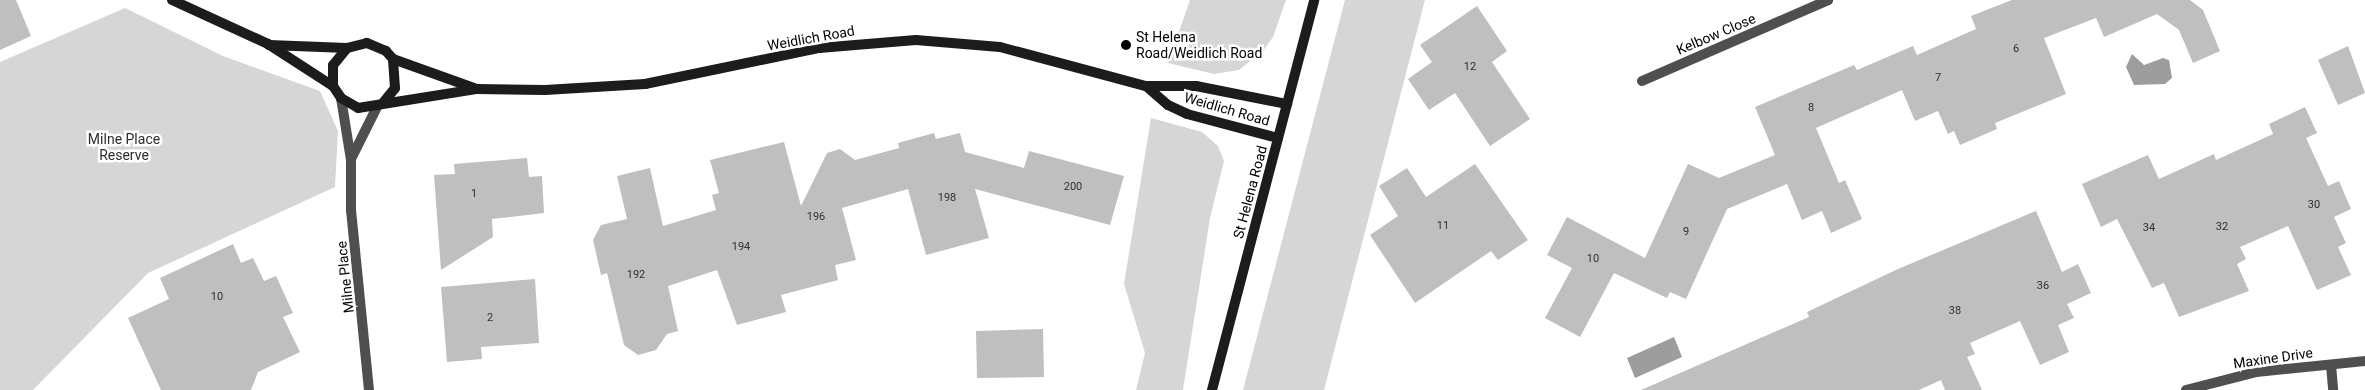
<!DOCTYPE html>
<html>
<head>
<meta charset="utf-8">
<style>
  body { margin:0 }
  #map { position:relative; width:2365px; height:390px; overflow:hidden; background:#fff; font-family:Roboto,sans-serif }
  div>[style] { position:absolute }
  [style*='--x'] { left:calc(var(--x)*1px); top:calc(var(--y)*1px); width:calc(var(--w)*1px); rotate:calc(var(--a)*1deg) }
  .green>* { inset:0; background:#d6d6d6 }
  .water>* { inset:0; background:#9d9d9d }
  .building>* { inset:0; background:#bfbfbf }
  .street>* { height:10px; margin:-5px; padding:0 5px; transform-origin:5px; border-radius:5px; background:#4f4f4f }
  .secondary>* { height:10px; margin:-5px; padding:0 5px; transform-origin:5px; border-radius:5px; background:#1c1c1c }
  .dots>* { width:14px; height:14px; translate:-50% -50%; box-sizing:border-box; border:2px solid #fff; border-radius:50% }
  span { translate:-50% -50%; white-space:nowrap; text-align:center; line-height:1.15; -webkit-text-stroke:5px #fff; paint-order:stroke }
  .number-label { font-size:11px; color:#303030 }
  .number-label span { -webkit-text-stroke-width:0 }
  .street-label { font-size:14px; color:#000 }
  .poi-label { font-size:14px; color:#000 }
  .left { translate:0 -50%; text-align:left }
  .park-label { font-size:14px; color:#2d2d2d }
</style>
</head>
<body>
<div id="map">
  <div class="green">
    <div style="clip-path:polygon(1190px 0,1286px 0,1273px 37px,1263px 51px,1239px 70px,1214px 74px,1168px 63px)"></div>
    <div style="clip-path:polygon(1345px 0,1425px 0,1324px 390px,1243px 390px)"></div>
    <div style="clip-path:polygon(125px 8px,223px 56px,320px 91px,338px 131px,335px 187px,148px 273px,33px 390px,0 390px,0 62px)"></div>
    <div style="clip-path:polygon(1151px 118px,1202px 132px,1218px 146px,1224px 161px,1210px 218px,1183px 390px,1136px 390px,1145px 353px,1124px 284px)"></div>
  </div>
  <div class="water">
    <div style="clip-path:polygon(2132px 54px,2144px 65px,2163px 58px,2169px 60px,2172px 78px,2165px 84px,2134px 85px,2126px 67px)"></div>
    <div style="clip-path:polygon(1674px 337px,1682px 357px,1635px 378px,1627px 358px)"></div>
  </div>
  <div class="building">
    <div style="clip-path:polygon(0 0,16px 0,31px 36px,0 50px)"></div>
    <div style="clip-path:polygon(2012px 0,2190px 0,2203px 10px,2220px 51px,2193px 63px,2179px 30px,2157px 14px,2104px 37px,2096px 18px,2044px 38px,2066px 94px,1995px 123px,1997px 129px,1960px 145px,1954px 131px,1948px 134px,1938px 111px,1915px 121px,1902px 90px,1816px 128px,1839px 183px,1845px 180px,1862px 219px,1831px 233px,1822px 211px,1802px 220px,1787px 184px,1727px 209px,1686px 299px,1670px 292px,1667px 298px,1614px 273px,1580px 337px,1545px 318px,1572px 268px,1547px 255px,1567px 217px,1645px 258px,1688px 164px,1719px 178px,1775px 155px,1755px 107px,1854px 65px,1857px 70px,1913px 46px,1917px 55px,1976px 29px,1971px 16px)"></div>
    <div style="clip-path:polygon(1477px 6px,1507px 51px,1492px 62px,1530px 119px,1490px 146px,1455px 93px,1429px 110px,1408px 79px,1432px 62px,1420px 45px)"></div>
    <div style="clip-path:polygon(2348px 46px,2365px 93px,2338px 105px,2318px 60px)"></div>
    <div style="clip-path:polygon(2305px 107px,2317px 133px,2306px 138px,2328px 186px,2339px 181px,2351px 209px,2334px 217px,2346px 243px,2338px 247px,2351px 275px,2317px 290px,2288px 226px,2240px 247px,2246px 259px,2237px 264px,2249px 291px,2179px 317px,2164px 283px,2152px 288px,2117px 219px,2101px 227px,2082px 184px,2148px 155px,2159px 179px,2214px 154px,2216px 160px,2273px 134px,2269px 124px)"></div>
    <div style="clip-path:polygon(934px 133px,936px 139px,960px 133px,965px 152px,1024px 168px,1029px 151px,1124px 176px,1110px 225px,975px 189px,989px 238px,926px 255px,908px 189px,842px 208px,856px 260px,835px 265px,838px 280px,781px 295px,786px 312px,737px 325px,717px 270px,668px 286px,678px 331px,667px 334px,656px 350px,638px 355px,624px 345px,607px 273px,601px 275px,593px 240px,601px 225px,627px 219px,617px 176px,650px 168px,663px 226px,716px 210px,712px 195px,719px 193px,710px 160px,784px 142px,801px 206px,827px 153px,840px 149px,855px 160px,899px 148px,898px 143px)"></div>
    <div style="clip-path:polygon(527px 158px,529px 177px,542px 176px,544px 213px,492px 219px,493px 237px,441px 270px,434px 175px,455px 174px,454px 164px)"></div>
    <div style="clip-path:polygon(1475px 164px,1528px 240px,1498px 260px,1491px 251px,1415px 303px,1370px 235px,1398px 216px,1379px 186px,1407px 168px,1426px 197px)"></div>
    <div style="clip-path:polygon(2036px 211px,2062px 272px,2078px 264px,2091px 293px,2067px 304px,2074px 318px,2058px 325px,2069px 352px,2040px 365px,2020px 321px,1970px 343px,1975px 354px,1967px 357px,1982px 390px,1945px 390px,1941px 380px,1919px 390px,1641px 390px,1809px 317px,1807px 312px,1898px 269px)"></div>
    <div style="clip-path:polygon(233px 244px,241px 263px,253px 258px,264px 281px,276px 276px,293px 313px,283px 317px,300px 352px,258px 372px,251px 390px,161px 390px,128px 318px,169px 299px,160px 278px)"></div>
    <div style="clip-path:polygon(535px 279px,539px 343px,481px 347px,482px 359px,447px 362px,441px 287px)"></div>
    <div style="clip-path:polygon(1043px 329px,1044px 377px,977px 378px,976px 331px)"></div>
  </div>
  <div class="street">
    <div style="--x:1642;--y:81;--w:203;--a:-23.5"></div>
    <div style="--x:341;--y:98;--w:63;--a:80.8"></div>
    <div style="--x:351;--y:160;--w:50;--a:90"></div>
    <div style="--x:351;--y:210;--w:181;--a:84.3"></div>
    <div style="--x:351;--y:159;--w:60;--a:-63.4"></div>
    <div style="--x:2331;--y:365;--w:25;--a:85"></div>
    <div style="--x:2186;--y:390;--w:72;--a:-14.4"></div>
    <div style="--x:2256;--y:372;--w:110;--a:-5.8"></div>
  </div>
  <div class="secondary">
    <div style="--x:172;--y:0;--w:106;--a:24.6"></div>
    <div style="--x:268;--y:44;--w:77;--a:32.9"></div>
    <div style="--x:269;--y:45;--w:78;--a:2.2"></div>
    <div style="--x:393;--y:59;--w:86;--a:19.7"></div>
    <div style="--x:1146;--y:86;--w:29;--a:41"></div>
    <div style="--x:1168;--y:105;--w:21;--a:25"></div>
    <div style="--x:1187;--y:114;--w:94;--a:14.8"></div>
    <div style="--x:383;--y:103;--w:19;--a:-51"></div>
    <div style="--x:395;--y:88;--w:29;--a:-94"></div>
    <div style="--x:393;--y:59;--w:11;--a:-131"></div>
    <div style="--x:386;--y:51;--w:21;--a:-157"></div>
    <div style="--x:367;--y:43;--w:21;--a:166"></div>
    <div style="--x:347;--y:48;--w:22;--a:129"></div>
    <div style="--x:333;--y:65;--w:21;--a:90"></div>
    <div style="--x:333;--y:86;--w:14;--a:56"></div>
    <div style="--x:341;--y:98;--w:20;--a:30"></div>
    <div style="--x:358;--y:108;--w:121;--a:-9.1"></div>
    <div style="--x:477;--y:89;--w:68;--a:0.8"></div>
    <div style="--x:545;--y:90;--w:100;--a:-3.4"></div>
    <div style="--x:645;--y:84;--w:178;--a:-11.7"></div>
    <div style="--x:819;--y:48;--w:97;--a:-4.7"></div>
    <div style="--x:916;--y:40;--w:84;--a:4.8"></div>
    <div style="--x:1000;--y:47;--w:151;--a:15"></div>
    <div style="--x:1146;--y:86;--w:50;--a:0"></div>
    <div style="--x:1196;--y:86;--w:93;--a:11.2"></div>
    <div style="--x:1212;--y:390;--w:403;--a:-75.3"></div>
  </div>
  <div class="dots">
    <div style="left:1126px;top:45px;background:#000"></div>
  </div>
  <div class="number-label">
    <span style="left:2016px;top:49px">6</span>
    <span style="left:1470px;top:67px">12</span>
    <span style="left:1938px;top:78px">7</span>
    <span style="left:1811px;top:108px">8</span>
    <span style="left:1073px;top:187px">200</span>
    <span style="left:474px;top:194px">1</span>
    <span style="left:947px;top:198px">198</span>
    <span style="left:2314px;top:205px">30</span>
    <span style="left:816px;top:217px">196</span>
    <span style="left:1443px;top:226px">11</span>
    <span style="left:2222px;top:227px">32</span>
    <span style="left:2149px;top:228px">34</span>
    <span style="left:1686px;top:232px">9</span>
    <span style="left:741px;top:247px">194</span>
    <span style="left:1593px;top:259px">10</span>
    <span style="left:636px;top:275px">192</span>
    <span style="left:2043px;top:286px">36</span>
    <span style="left:217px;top:297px">10</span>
    <span style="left:1955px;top:311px">38</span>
    <span style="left:490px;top:318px">2</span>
  </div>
  <div class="street-label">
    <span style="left:1716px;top:34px;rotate:-23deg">Kelbow Close</span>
    <span style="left:811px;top:38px;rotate:-10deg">Weidlich Road</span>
    <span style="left:1227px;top:109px;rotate:16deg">Weidlich Road</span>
    <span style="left:1250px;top:192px;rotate:-75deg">St Helena Road</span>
    <span style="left:345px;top:277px;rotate:-96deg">Milne Place</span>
    <span style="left:2273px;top:358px;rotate:-8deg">Maxine Drive</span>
  </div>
  <div class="poi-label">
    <span class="left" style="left:1136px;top:45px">St Helena<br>Road/Weidlich Road</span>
  </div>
  <div class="park-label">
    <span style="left:124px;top:147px">Milne Place<br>Reserve</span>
  </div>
</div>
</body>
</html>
